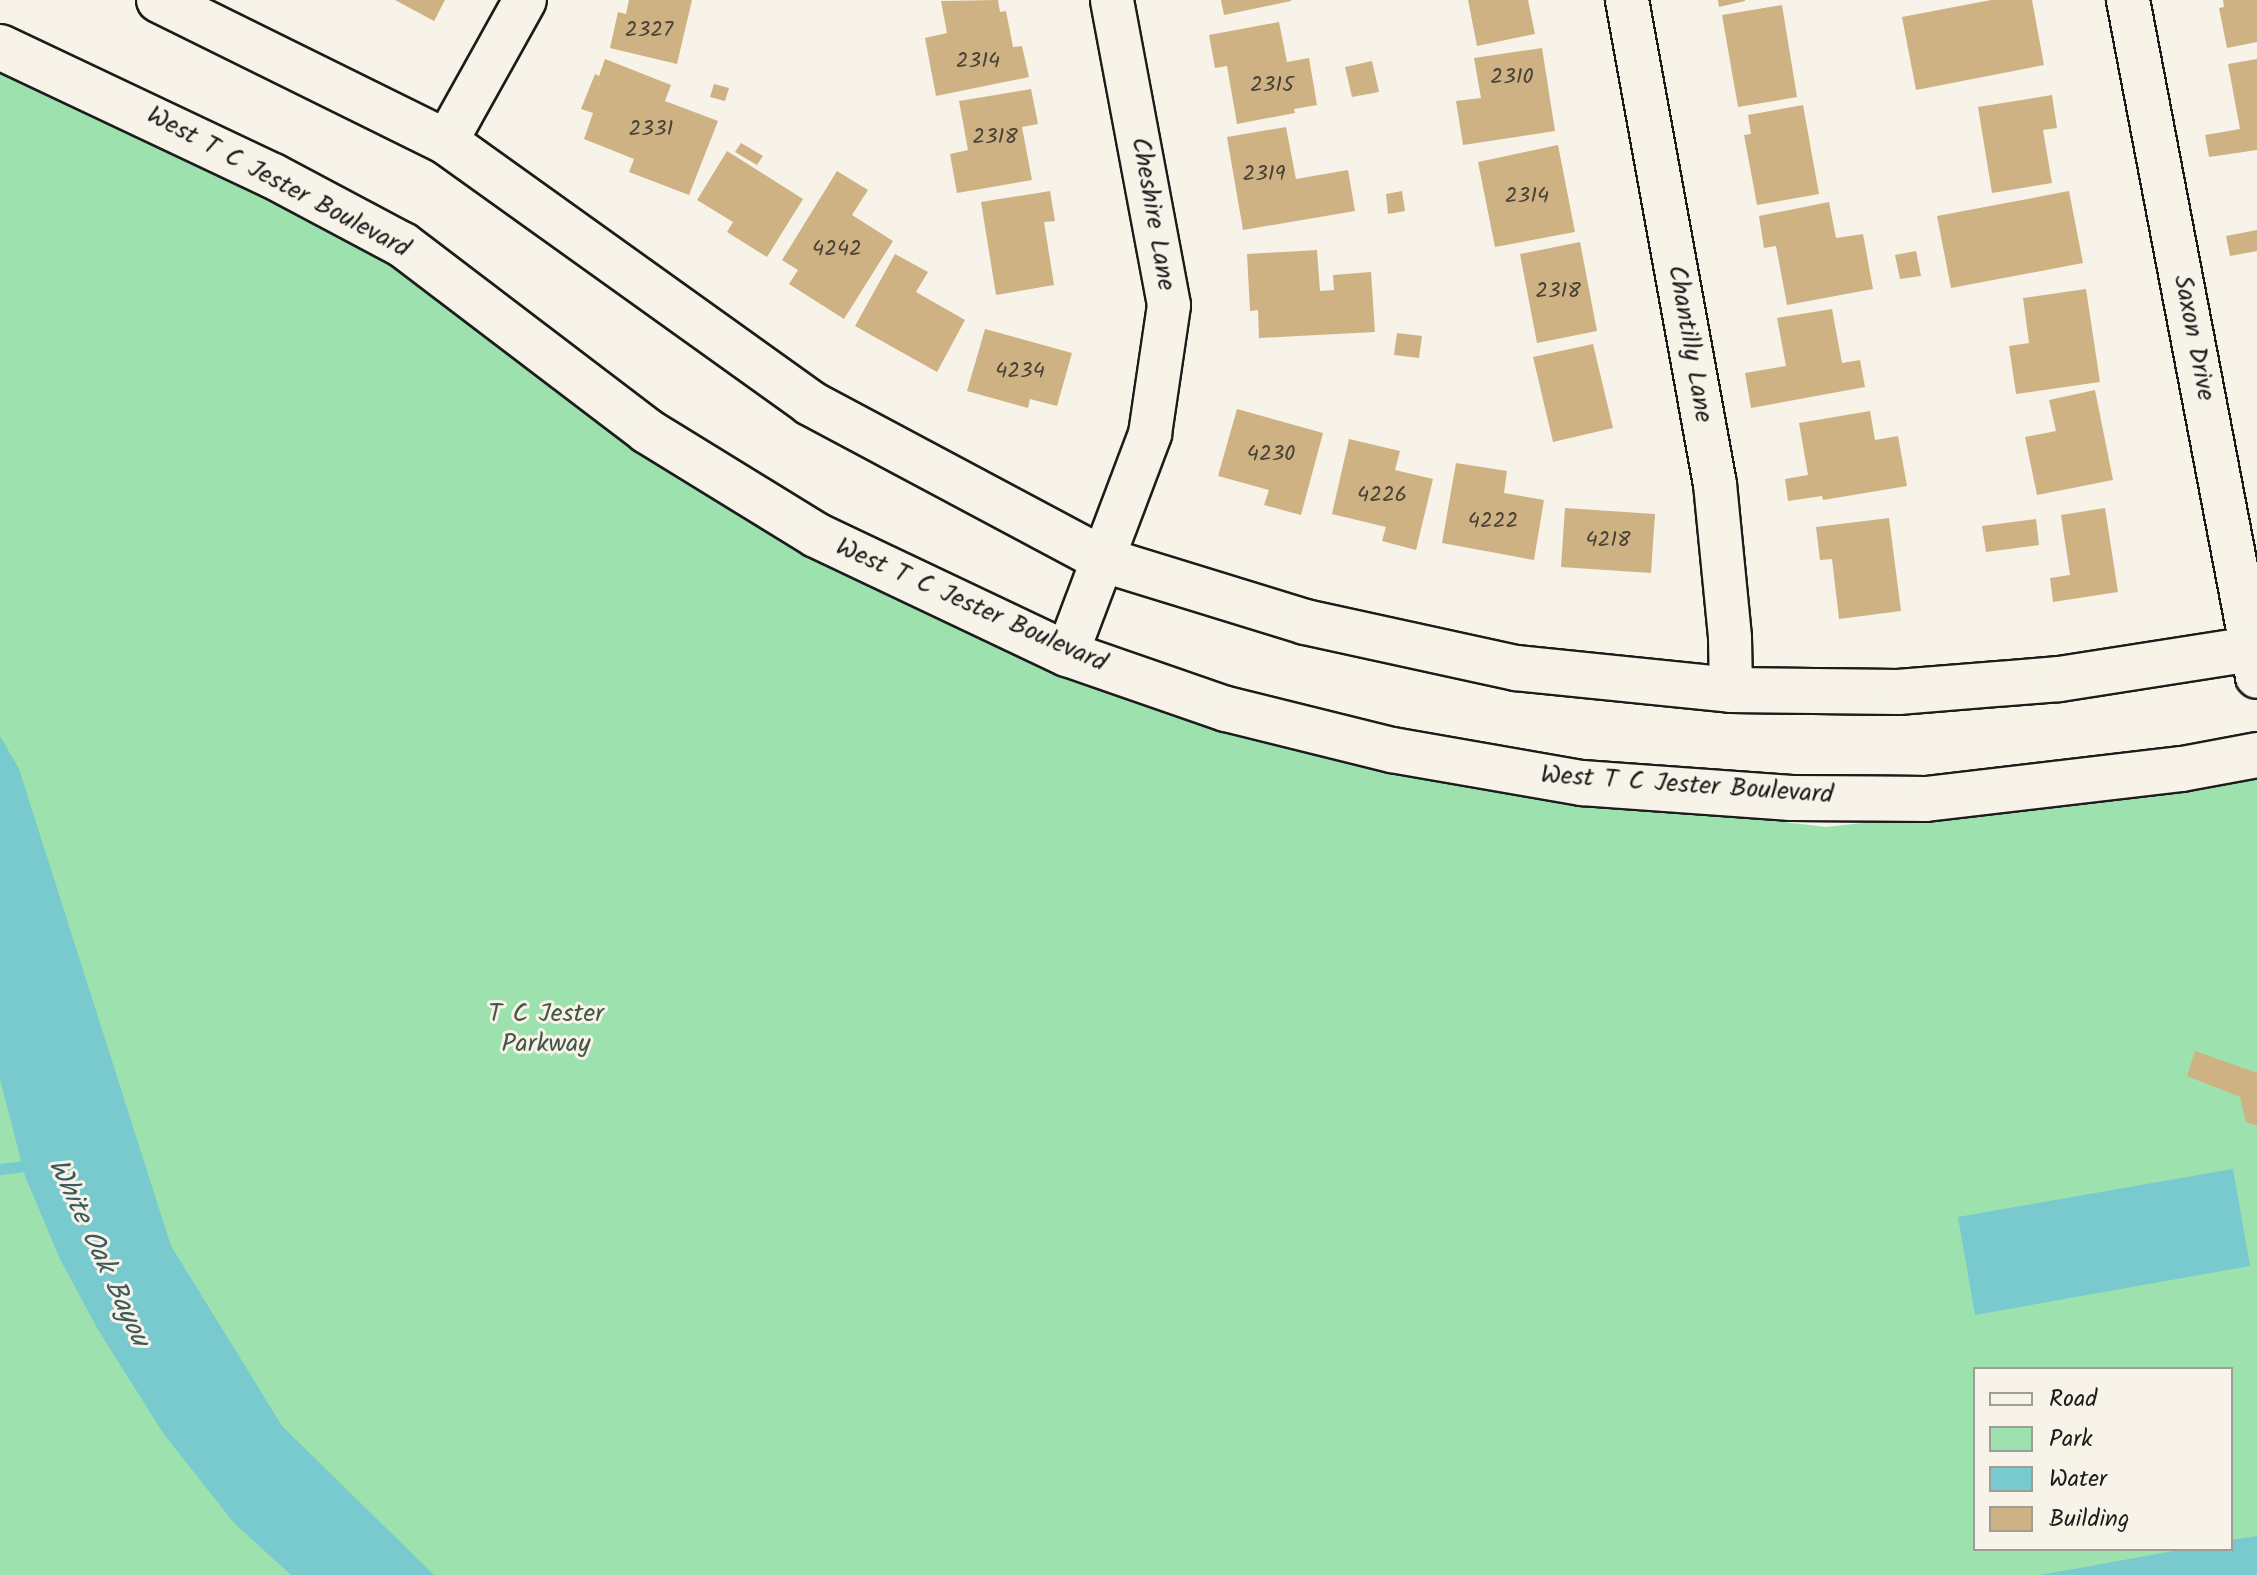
<!DOCTYPE html>
<html>
<head>
<meta charset="utf-8">
<style>
  body { margin:0 }
  #map { position:relative; width:2257px; height:1575px; overflow:hidden; background:#f7f3e8; font-family:Kalam,sans-serif }
  div>[style] { position:absolute }
  [style*='--x'] { left:calc(var(--x)*1px); top:calc(var(--y)*1px); width:calc(var(--w)*1px); rotate:calc(var(--a)*1deg) }
  .green>* { inset:0; background:#9ce1ae }
  .water>* { inset:0; background:#78cacf }
  .stream>* { height:11px; margin:-5.5px; padding:0 5.5px; transform-origin:5.5px; border-radius:5.5px; background:#78cacf }
  .building>* { inset:0; background:#cfb284 }
  .roads { filter:drop-shadow(2px 0 #1c1c1c) drop-shadow(-2px 0 #1c1c1c) drop-shadow(0 2px #1c1c1c) drop-shadow(0 -2px #1c1c1c) }
  .minor>* { height:42px; margin:-21px; padding:0 21px; transform-origin:21px; border-radius:21px; background:#f7f3e8 }
  .secondary>* { height:44px; margin:-22px; padding:0 22px; transform-origin:22px; border-radius:22px; background:#f7f3e8 }
  span { translate:-50% -50%; white-space:nowrap; text-align:center; line-height:1.15; -webkit-text-stroke:6px #f7f3e8; paint-order:stroke }
  .number-label { font-size:22px; color:#494236 }
  .number-label span { -webkit-text-stroke-width:0 }
  .street-label { font-size:26px; color:#1c1c1c }
  .park-label { font-size:26px; color:#425748 }
  .water-label { font-size:28px; color:#3c595b; font-style:italic }
  .legend { position:absolute; left:1973px; top:1367px; width:260px; height:184px; box-sizing:border-box; background:#f7f3e8; border:2px solid #9f9d96; margin:0; padding:10px 14px; list-style:none; font-size:24px; color:#1c1c1c }
  .legend li { display:flex; align-items:center; gap:16px; height:40px }
  .legend b { width:40px; border:2px solid #9f9d96 }
</style>
</head>
<body>
<div id="map">
  <div class="green">
    <div style="clip-path:polygon(evenodd,0 73px,142px 129px,355px 242px,842px 571px,1035px 659px,1764px 815px,1768px 820px,1826px 827px,2257px 779px,2257px 1575px,0 1575px,0 73px,1975px 1369px,2231px 1369px,2231px 1549px,1975px 1549px,1975px 1369px)"></div>
  </div>
  <div class="water">
    <div style="clip-path:polygon(0 736px,19px 769px,171px 1246px,282px 1426px,434px 1575px,291px 1575px,234px 1523px,163px 1433px,97px 1328px,60px 1259px,25px 1176px,0 1079px)"></div>
    <div style="clip-path:polygon(2233px 1169px,2250px 1266px,1975px 1315px,1958px 1217px)"></div>
    <div style="clip-path:polygon(2257px 1536px,2257px 1575px,2040px 1575px,2185px 1549px,2231px 1549px,2231px 1540px)"></div>
  </div>
  <div class="stream">
    <div style="--x:0;--y:1169;--w:35;--a:-7"></div>
  </div>
  <div class="building">
    <div style="clip-path:polygon(395px 0,445px 0,434px 21px)"></div>
    <div style="clip-path:polygon(629px 0,692px 0,677px 64px,610px 48px,618px 12px,626px 14px)"></div>
    <div style="clip-path:polygon(998px 0,1000px 12px,1006px 11px,1013px 47px,1022px 46px,1029px 77px,936px 96px,925px 38px,947px 33px,941px 1px)"></div>
    <div style="clip-path:polygon(1221px 0,1291px 0,1291px 1px,1224px 15px)"></div>
    <div style="clip-path:polygon(1468px 0,1528px 0,1535px 34px,1477px 46px)"></div>
    <div style="clip-path:polygon(1718px 0,1745px 0,1745px 1px,1719px 7px)"></div>
    <div style="clip-path:polygon(1991px 0,2032px 0,2044px 65px,1916px 90px,1902px 17px)"></div>
    <div style="clip-path:polygon(2223px 0,2257px 0,2257px 42px,2227px 48px,2219px 8px,2224px 7px)"></div>
    <div style="clip-path:polygon(1782px 5px,1797px 97px,1738px 107px,1722px 15px)"></div>
    <div style="clip-path:polygon(1279px 22px,1287px 62px,1309px 58px,1317px 105px,1294px 109px,1295px 113px,1237px 124px,1227px 66px,1215px 68px,1209px 35px)"></div>
    <div style="clip-path:polygon(1542px 48px,1555px 131px,1463px 145px,1456px 101px,1481px 98px,1474px 58px)"></div>
    <div style="clip-path:polygon(605px 59px,671px 85px,665px 101px,718px 121px,689px 195px,629px 172px,634px 159px,584px 139px,593px 113px,581px 109px,595px 74px,599px 76px)"></div>
    <div style="clip-path:polygon(2257px 59px,2257px 150px,2209px 157px,2205px 135px,2240px 129px,2228px 64px)"></div>
    <div style="clip-path:polygon(1372px 61px,1379px 92px,1352px 97px,1345px 67px)"></div>
    <div style="clip-path:polygon(714px 84px,729px 88px,725px 101px,710px 97px)"></div>
    <div style="clip-path:polygon(1031px 89px,1038px 124px,1022px 127px,1032px 180px,957px 193px,950px 154px,968px 150px,959px 101px)"></div>
    <div style="clip-path:polygon(2052px 95px,2057px 128px,2043px 130px,2052px 183px,1992px 193px,1978px 107px)"></div>
    <div style="clip-path:polygon(1803px 105px,1819px 194px,1757px 205px,1744px 135px,1751px 134px,1748px 115px)"></div>
    <div style="clip-path:polygon(1286px 127px,1296px 179px,1348px 170px,1355px 211px,1243px 230px,1227px 137px)"></div>
    <div style="clip-path:polygon(741px 143px,763px 156px,757px 165px,735px 152px)"></div>
    <div style="clip-path:polygon(1558px 145px,1575px 232px,1495px 247px,1478px 162px)"></div>
    <div style="clip-path:polygon(727px 151px,803px 199px,767px 257px,727px 232px,733px 222px,697px 200px)"></div>
    <div style="clip-path:polygon(837px 171px,868px 190px,852px 215px,893px 241px,844px 319px,789px 284px,798px 270px,782px 260px)"></div>
    <div style="clip-path:polygon(1050px 191px,1055px 221px,1044px 222px,1054px 285px,996px 295px,981px 202px)"></div>
    <div style="clip-path:polygon(1402px 191px,1405px 211px,1388px 214px,1386px 194px)"></div>
    <div style="clip-path:polygon(2069px 191px,2083px 263px,1951px 288px,1937px 216px)"></div>
    <div style="clip-path:polygon(1829px 202px,1836px 238px,1863px 234px,1873px 289px,1787px 305px,1776px 246px,1764px 248px,1759px 216px)"></div>
    <div style="clip-path:polygon(2257px 230px,2257px 251px,2230px 256px,2226px 236px)"></div>
    <div style="clip-path:polygon(1580px 242px,1597px 331px,1537px 343px,1520px 254px)"></div>
    <div style="clip-path:polygon(1317px 250px,1320px 291px,1334px 290px,1333px 275px,1371px 272px,1375px 332px,1259px 338px,1258px 310px,1250px 311px,1247px 254px)"></div>
    <div style="clip-path:polygon(1916px 251px,1921px 276px,1900px 279px,1895px 255px)"></div>
    <div style="clip-path:polygon(895px 254px,928px 272px,916px 292px,965px 320px,937px 372px,855px 326px)"></div>
    <div style="clip-path:polygon(2086px 289px,2100px 382px,2016px 394px,2009px 346px,2029px 343px,2023px 298px)"></div>
    <div style="clip-path:polygon(1832px 309px,1842px 363px,1860px 360px,1865px 387px,1751px 408px,1745px 373px,1786px 366px,1777px 318px)"></div>
    <div style="clip-path:polygon(985px 329px,1072px 353px,1057px 406px,1030px 399px,1028px 408px,967px 391px)"></div>
    <div style="clip-path:polygon(1397px 333px,1422px 336px,1419px 358px,1394px 355px)"></div>
    <div style="clip-path:polygon(1593px 344px,1613px 428px,1553px 442px,1533px 357px)"></div>
    <div style="clip-path:polygon(2095px 390px,2113px 480px,2037px 495px,2025px 437px,2056px 431px,2049px 400px)"></div>
    <div style="clip-path:polygon(1237px 409px,1323px 433px,1301px 515px,1264px 505px,1269px 490px,1218px 476px)"></div>
    <div style="clip-path:polygon(1870px 411px,1875px 440px,1898px 436px,1907px 486px,1823px 500px,1822px 496px,1788px 501px,1785px 479px,1808px 475px,1799px 423px)"></div>
    <div style="clip-path:polygon(1349px 439px,1400px 451px,1395px 470px,1433px 479px,1416px 550px,1382px 541px,1386px 527px,1332px 514px)"></div>
    <div style="clip-path:polygon(1456px 463px,1507px 471px,1504px 493px,1544px 500px,1534px 560px,1442px 543px)"></div>
    <div style="clip-path:polygon(1565px 508px,1655px 514px,1651px 573px,1561px 567px)"></div>
    <div style="clip-path:polygon(2105px 508px,2118px 592px,2053px 602px,2050px 578px,2070px 575px,2061px 515px)"></div>
    <div style="clip-path:polygon(1889px 518px,1901px 611px,1839px 619px,1832px 559px,1820px 560px,1816px 527px)"></div>
    <div style="clip-path:polygon(2036px 519px,2039px 545px,1986px 552px,1982px 526px)"></div>
    <div style="clip-path:polygon(2195px 1051px,2257px 1073px,2257px 1126px,2246px 1122px,2240px 1097px,2187px 1076px)"></div>
  </div>
  <div class="roads">
    <div class="minor">
      <div style="--x:1627;--y:0;--w:492;--a:79.7"></div>
      <div style="--x:1715;--y:484;--w:155;--a:84.4"></div>
      <div style="--x:1730;--y:638;--w:52;--a:88.9"></div>
      <div style="--x:2128;--y:0;--w:689;--a:79.21"></div>
      <div style="--x:446;--y:142;--w:162;--a:-60.9"></div>
      <div style="--x:1067;--y:654;--w:235;--a:-69.3"></div>
      <div style="--x:1150;--y:434;--w:130;--a:-81.6"></div>
      <div style="--x:1169;--y:305;--w:310;--a:-100.6"></div>
    </div>
    <div class="secondary">
      <div style="--x:159;--y:0;--w:320;--a:26.3"></div>
      <div style="--x:446;--y:142;--w:448;--a:35.6"></div>
      <div style="--x:810;--y:403;--w:333;--a:28.1"></div>
      <div style="--x:1104;--y:560;--w:210;--a:17.1"></div>
      <div style="--x:1305;--y:622;--w:216;--a:12.3"></div>
      <div style="--x:1516;--y:668;--w:216;--a:5.8"></div>
      <div style="--x:1731;--y:690;--w:167;--a:0.7"></div>
      <div style="--x:1898;--y:692;--w:162;--a:-4.6"></div>
      <div style="--x:2059;--y:679;--w:200;--a:-8.9"></div>
      <div style="--x:0;--y:47;--w:302;--a:25.3"></div>
      <div style="--x:273;--y:176;--w:147;--a:28"></div>
      <div style="--x:403;--y:245;--w:307;--a:37.3"></div>
      <div style="--x:647;--y:431;--w:198;--a:31.6"></div>
      <div style="--x:816;--y:535;--w:278;--a:25.4"></div>
      <div style="--x:1067;--y:654;--w:168;--a:19.1"></div>
      <div style="--x:1226;--y:709;--w:171;--a:13.9"></div>
      <div style="--x:1392;--y:750;--w:193;--a:9.9"></div>
      <div style="--x:1582;--y:783;--w:210;--a:4.1"></div>
      <div style="--x:1791;--y:798;--w:135;--a:0.4"></div>
      <div style="--x:1926;--y:799;--w:258;--a:-6.7"></div>
      <div style="--x:2182;--y:769;--w:76;--a:-10.6"></div>
    </div>
  </div>
  <div class="number-label">
    <span style="left:649px;top:31px">2327</span>
    <span style="left:978px;top:62px">2314</span>
    <span style="left:1512px;top:78px">2310</span>
    <span style="left:1272px;top:86px">2315</span>
    <span style="left:651px;top:130px">2331</span>
    <span style="left:995px;top:138px">2318</span>
    <span style="left:1264px;top:175px">2319</span>
    <span style="left:1527px;top:197px">2314</span>
    <span style="left:837px;top:250px">4242</span>
    <span style="left:1558px;top:292px">2318</span>
    <span style="left:1020px;top:372px">4234</span>
    <span style="left:1271px;top:455px">4230</span>
    <span style="left:1382px;top:496px">4226</span>
    <span style="left:1493px;top:522px">4222</span>
    <span style="left:1608px;top:541px">4218</span>
  </div>
  <div class="street-label">
    <span style="left:278px;top:183px;rotate:28deg">West T C Jester Boulevard</span>
    <span style="left:1152px;top:214px;rotate:80deg">Cheshire Lane</span>
    <span style="left:2193px;top:338px;rotate:79deg">Saxon Drive</span>
    <span style="left:1689px;top:344px;rotate:80deg">Chantilly Lane</span>
    <span style="left:971px;top:606px;rotate:24deg">West T C Jester Boulevard</span>
    <span style="left:1687px;top:786px;rotate:4deg">West T C Jester Boulevard</span>
  </div>
  <div class="park-label">
    <span style="left:546px;top:1030px">T C Jester<br>Parkway</span>
  </div>
  <div class="water-label">
    <span style="left:98px;top:1253px;rotate:65deg">White Oak Bayou</span>
  </div>
  <ul class="legend">
  <li><b style="height:10px;background:#f7f3e8"></b>Road</li>
  <li><b style="height:22px;background:#9ce1ae"></b>Park</li>
  <li><b style="height:22px;background:#78cacf"></b>Water</li>
  <li><b style="height:22px;background:#cfb284"></b>Building</li>
  </ul>
</div>
</body>
</html>
